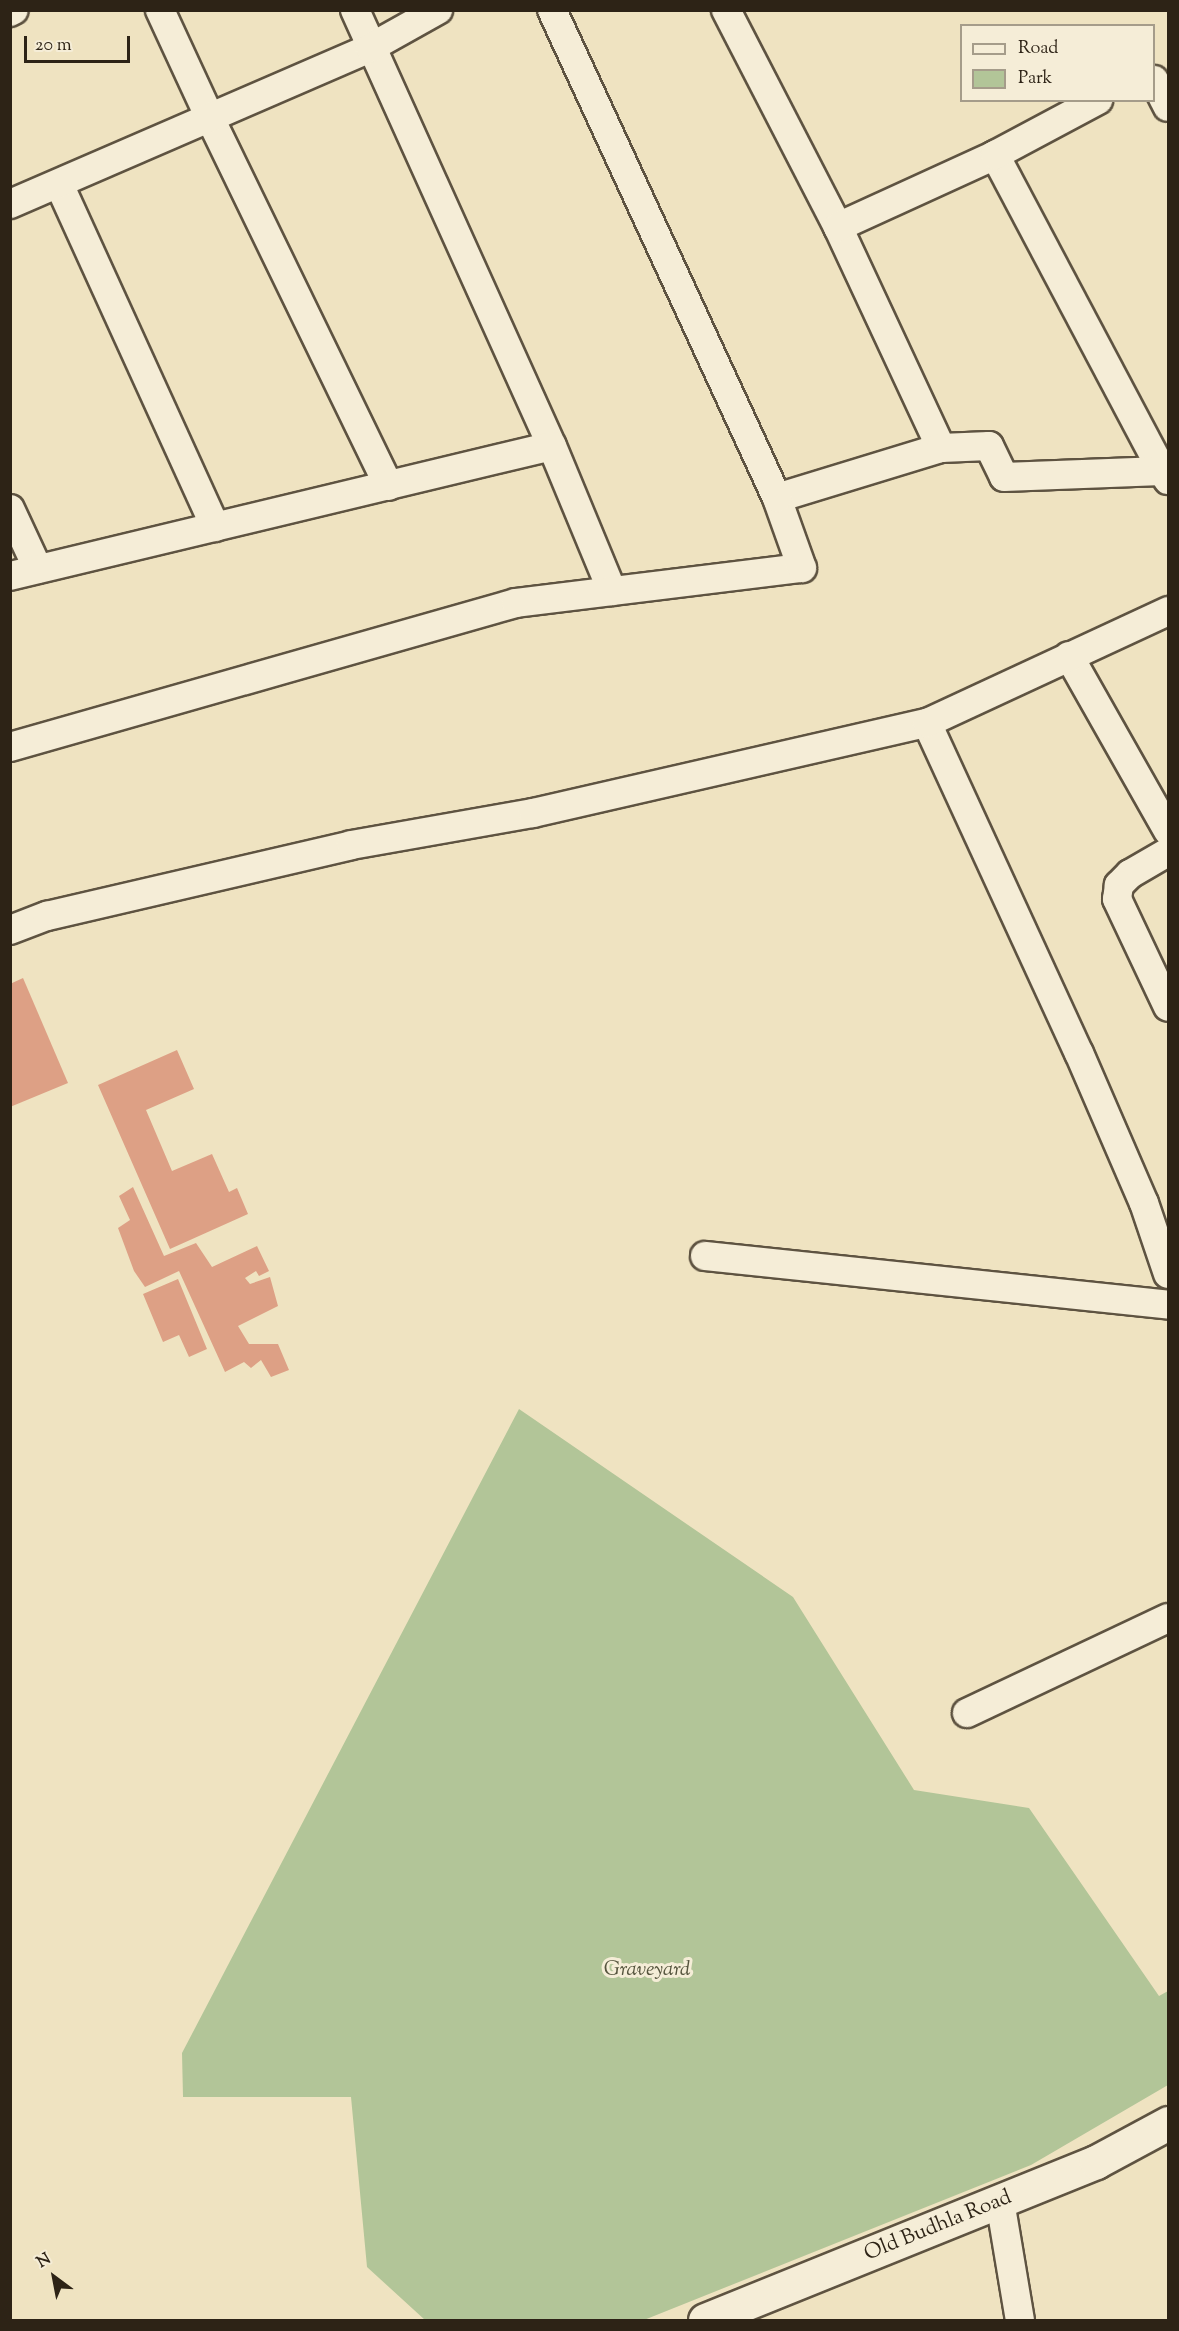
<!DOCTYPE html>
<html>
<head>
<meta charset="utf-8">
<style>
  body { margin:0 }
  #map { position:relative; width:1179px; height:2331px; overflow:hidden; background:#efe3c1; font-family:"Sorts Mill Goudy",serif }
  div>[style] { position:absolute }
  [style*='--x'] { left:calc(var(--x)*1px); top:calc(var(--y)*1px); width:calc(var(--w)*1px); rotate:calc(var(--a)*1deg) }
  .green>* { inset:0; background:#b2c598 }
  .building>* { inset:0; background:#dda085 }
  .roads { filter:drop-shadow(2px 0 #5e5341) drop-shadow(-2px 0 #5e5341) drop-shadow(0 2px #5e5341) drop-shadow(0 -2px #5e5341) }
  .street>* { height:28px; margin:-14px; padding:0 14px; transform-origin:14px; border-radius:14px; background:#f5edd7 }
  .secondary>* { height:33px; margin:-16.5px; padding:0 16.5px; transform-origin:16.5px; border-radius:16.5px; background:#f5edd7 }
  span { translate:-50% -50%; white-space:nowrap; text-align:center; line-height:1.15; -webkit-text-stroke:6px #f5edd7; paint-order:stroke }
  .park-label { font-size:21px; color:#55543d; font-style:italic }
  .street-label { font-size:21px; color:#2d2316 }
  .frame { position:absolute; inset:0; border:12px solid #2d2316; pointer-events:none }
  .legend { position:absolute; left:960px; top:24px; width:195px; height:78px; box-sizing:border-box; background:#f5edd7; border:2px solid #a59c8a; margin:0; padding:8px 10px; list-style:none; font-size:18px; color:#2d2316 }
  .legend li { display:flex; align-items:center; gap:12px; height:30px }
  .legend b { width:30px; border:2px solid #a59c8a }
  .north { position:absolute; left:24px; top:2247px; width:60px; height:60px; -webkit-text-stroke:4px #f5edd7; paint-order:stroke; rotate:328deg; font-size:16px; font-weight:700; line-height:24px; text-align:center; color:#2d2316 }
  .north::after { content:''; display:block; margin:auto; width:21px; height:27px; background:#2d2316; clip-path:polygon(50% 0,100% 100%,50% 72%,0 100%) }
  .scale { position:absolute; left:24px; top:36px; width:106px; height:27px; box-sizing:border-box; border:3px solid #2d2316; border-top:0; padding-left:8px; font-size:18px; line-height:21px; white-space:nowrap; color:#2d2316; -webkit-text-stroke:4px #f5edd7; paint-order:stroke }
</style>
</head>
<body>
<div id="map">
  <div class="green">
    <div style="clip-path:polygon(519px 1409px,793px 1597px,914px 1790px,1029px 1808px,1159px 1996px,1168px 1991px,1168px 2085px,1031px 2165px,644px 2320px,425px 2320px,367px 2267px,351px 2097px,183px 2097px,182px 2053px)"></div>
  </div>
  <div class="building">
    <div style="clip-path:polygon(23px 978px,68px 1083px,10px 1107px,10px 984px)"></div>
    <div style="clip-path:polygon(177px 1050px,194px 1089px,146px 1110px,172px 1171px,212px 1154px,229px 1192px,237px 1188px,248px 1214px,170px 1249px,98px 1085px)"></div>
    <div style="clip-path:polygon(133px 1187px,164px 1256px,196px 1243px,212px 1267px,257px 1246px,269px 1271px,259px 1276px,256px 1271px,245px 1278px,250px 1284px,270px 1277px,278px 1306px,238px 1326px,249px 1344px,278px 1344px,289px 1370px,271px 1377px,261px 1360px,251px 1368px,244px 1362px,225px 1372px,179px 1271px,145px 1287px,134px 1271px,118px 1228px,130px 1220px,119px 1196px)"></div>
    <div style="clip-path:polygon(178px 1279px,207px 1349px,189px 1357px,179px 1335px,163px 1342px,143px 1294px)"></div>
  </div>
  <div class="roads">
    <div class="street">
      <div style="--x:160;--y:10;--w:119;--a:65.2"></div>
      <div style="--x:210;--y:118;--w:409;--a:64.1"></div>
      <div style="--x:355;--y:10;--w:478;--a:65.7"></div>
      <div style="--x:552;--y:446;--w:157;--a:67.5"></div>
      <div style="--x:726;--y:10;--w:244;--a:62.7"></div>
      <div style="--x:838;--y:227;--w:244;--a:65"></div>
      <div style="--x:10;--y:12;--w:4;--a:-27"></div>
      <div style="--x:1154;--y:80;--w:30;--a:63"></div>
      <div style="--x:995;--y:155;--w:357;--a:62.1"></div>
      <div style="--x:59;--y:184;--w:377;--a:65.5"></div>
      <div style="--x:10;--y:204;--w:392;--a:-23.4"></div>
      <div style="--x:370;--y:48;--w:78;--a:-29.2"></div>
      <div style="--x:838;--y:227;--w:173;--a:-24.6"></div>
      <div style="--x:995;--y:155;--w:117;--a:-28.1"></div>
      <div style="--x:777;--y:498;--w:171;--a:-17"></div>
      <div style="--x:941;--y:448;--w:48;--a:-2.4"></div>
      <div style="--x:989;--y:446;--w:34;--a:64"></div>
      <div style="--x:1004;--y:477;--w:158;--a:-2.2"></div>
      <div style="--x:1162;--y:471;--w:11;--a:56"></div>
      <div style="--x:10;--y:509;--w:66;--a:65"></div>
      <div style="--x:10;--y:576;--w:557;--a:-13.49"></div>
      <div style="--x:1069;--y:656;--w:201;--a:60.5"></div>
      <div style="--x:927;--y:723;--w:363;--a:65.3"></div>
      <div style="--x:1079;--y:1053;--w:163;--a:66.6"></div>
      <div style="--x:1144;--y:1203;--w:75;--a:71.3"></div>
      <div style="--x:10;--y:747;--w:526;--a:-15.89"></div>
      <div style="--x:516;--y:603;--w:288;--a:-7"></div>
      <div style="--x:802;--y:568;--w:74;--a:-109.7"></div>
      <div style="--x:777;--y:498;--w:537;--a:-114.75"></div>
      <div style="--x:1168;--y:852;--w:44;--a:149.9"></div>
      <div style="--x:1130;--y:874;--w:16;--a:135"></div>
      <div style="--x:1119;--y:885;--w:14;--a:98"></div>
      <div style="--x:1117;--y:899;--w:119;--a:64.7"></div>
      <div style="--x:10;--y:930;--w:40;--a:-21"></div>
      <div style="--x:47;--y:916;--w:312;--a:-13.1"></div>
      <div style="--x:351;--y:845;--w:185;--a:-10"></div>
      <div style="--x:533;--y:813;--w:404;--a:-12.9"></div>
      <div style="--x:927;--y:723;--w:266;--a:-24.9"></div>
      <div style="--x:705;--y:1256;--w:466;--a:6"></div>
      <div style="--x:967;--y:1713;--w:222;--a:-25.3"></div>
      <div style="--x:1000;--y:2201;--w:121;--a:80.5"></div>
    </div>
    <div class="secondary">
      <div style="--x:705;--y:2320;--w:422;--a:-22"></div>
      <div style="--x:1096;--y:2162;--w:82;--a:-28.4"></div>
    </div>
  </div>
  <div class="park-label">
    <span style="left:647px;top:1970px">Graveyard</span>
  </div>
  <div class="street-label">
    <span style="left:938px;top:2226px;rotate:-22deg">Old Budhla Road</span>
  </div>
  <div class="frame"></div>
  <ul class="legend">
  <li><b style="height:8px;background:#f5edd7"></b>Road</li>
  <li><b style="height:16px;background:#b2c598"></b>Park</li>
  </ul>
  <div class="north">N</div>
  <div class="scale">20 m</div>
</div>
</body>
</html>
